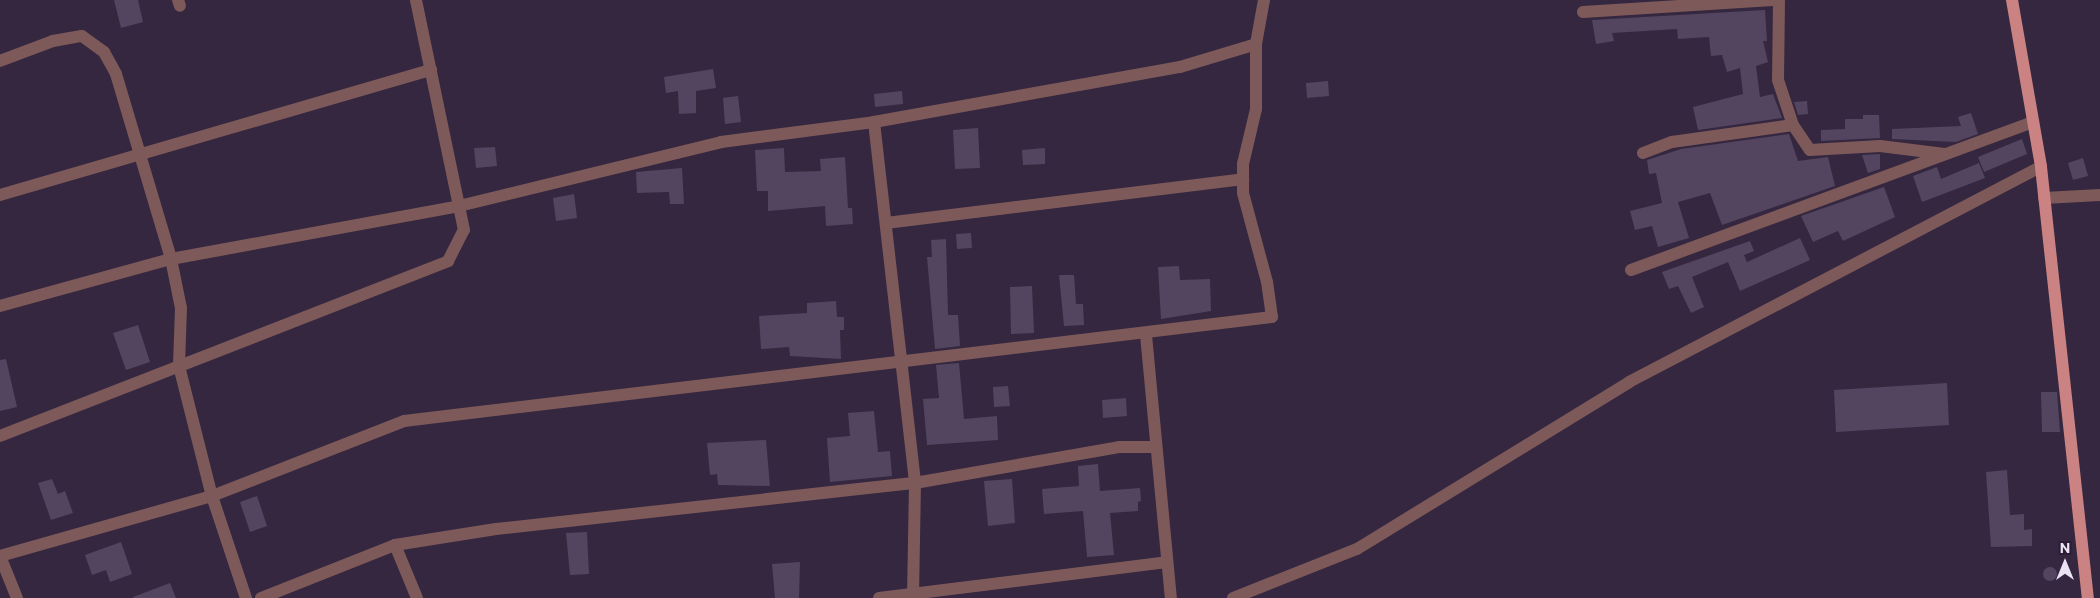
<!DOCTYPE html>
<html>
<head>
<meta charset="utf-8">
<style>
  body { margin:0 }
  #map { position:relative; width:2100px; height:598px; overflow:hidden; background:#34273f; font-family:Commissioner,sans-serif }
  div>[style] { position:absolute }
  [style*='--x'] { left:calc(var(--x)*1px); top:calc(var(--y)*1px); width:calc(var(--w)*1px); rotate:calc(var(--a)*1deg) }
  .building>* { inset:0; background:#53455f }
  .round { border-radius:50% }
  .minor>* { height:12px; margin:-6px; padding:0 6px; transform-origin:6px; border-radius:6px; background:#7d5959 }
  .major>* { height:12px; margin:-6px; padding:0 6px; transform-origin:6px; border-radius:6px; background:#cb8283 }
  span { translate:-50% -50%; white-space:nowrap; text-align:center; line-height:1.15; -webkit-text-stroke:4px #2a1d34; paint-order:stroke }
  .north { position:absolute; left:2040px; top:538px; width:50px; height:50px; -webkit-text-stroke:4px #2a1d34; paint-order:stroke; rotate:0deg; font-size:14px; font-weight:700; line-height:20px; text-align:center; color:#ebe3f3 }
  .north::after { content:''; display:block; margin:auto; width:18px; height:22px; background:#ebe3f3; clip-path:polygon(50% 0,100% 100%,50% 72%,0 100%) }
</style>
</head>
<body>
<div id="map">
  <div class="building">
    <div style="clip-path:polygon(114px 0,138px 0,143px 22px,121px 28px)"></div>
    <div style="clip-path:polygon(1765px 10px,1767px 41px,1763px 41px,1768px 62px,1756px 66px,1760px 97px,1773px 94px,1782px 118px,1698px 130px,1693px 107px,1743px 94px,1740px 68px,1727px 72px,1722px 55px,1711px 56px,1709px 37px,1678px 39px,1677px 29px,1612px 33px,1614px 41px,1596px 44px,1592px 20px)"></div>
    <div style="clip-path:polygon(713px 69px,716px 88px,696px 91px,696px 113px,679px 114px,678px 91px,666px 93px,664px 77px)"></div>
    <div style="clip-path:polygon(1328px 81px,1329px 96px,1307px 98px,1306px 83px)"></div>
    <div style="clip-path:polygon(902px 91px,903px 104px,875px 107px,874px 94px)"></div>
    <div style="clip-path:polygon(738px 96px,741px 122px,725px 124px,723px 98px)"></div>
    <div style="clip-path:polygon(1807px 101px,1808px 114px,1798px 115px,1794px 102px)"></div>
    <div style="clip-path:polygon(1971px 113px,1978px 134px,1956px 142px,1892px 139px,1892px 129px,1961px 126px,1958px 117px)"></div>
    <div style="clip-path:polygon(1863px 115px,1879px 115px,1880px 138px,1821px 141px,1821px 130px,1845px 129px,1845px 119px,1863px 119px)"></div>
    <div style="clip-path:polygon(978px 128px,980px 168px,955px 169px,953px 130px)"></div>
    <div style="clip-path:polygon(1789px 134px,1798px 161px,1828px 157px,1835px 186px,1722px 225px,1710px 193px,1678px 202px,1689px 238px,1658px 247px,1652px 226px,1635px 230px,1630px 211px,1662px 203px,1656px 173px,1649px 174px,1647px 160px,1681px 149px)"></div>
    <div style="clip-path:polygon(2022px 139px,2027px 154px,1984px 172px,1978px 157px)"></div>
    <div style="clip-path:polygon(495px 147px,497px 166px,476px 168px,474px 148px)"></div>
    <div style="clip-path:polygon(784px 148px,785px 172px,821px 171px,820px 159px,845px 157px,848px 208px,852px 208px,853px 224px,826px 226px,825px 206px,768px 211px,768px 191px,757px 191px,755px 150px)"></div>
    <div style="clip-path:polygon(1045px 148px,1045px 164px,1023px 165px,1022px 150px)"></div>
    <div style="clip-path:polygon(1880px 154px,1880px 169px,1868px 173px,1862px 155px)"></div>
    <div style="clip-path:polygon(2083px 158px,2088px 176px,2073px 180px,2068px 163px)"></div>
    <div style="clip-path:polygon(1979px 163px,1985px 178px,1922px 202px,1913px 176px,1937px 167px,1941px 179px)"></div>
    <div style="clip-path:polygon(682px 168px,684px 204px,670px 204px,669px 192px,637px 193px,636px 172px)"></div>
    <div style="clip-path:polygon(1884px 187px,1895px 217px,1843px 241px,1838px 231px,1813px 242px,1801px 216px)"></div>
    <div style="clip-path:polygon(574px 194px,577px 218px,556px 221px,553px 198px)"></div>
    <div style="clip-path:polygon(971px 233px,972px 248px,957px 249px,956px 234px)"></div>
    <div style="clip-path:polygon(1800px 238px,1810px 260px,1740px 291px,1728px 262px,1692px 277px,1704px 307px,1691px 313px,1678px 286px,1669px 289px,1662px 272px,1750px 241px,1754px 251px,1744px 255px,1747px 262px)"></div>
    <div style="clip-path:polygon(946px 239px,948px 315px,958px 315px,960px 346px,935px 349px,927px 257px,932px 257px,931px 240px)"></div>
    <div style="clip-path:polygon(1179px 266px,1180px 280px,1210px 279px,1211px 311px,1161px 319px,1158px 267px)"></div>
    <div style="clip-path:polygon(1059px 275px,1074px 275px,1076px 304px,1083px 304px,1084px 325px,1064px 326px)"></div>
    <div style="clip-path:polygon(1032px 286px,1034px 333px,1011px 334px,1010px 287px)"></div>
    <div style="clip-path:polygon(836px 301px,837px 317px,844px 317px,844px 330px,840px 330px,841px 359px,790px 356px,789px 347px,761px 349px,759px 316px,807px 313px,807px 303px)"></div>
    <div style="clip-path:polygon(138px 325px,150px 362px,126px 370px,113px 333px)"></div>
    <div style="clip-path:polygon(6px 359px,17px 407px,0 411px,0 360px)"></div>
    <div style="clip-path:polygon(959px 363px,964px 419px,997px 416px,998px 440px,927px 445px,923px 399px,939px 398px,936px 365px)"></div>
    <div style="clip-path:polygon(1947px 383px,1949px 425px,1836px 432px,1834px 390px)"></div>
    <div style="clip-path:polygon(1008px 386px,1010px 406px,994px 407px,993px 387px)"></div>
    <div style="clip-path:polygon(2041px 392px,2057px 392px,2060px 432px,2042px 432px)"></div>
    <div style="clip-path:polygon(1126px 398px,1127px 416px,1103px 418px,1102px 400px)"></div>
    <div style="clip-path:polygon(874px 411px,878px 452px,890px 451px,892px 476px,830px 482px,827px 438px,850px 436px,848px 413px)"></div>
    <div style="clip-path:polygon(766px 440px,770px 486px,718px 485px,717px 474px,710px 475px,707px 443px)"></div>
    <div style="clip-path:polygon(1098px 464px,1100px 491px,1140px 488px,1141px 501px,1138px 502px,1138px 511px,1110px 513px,1114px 555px,1087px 557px,1083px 511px,1044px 514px,1042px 489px,1079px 486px,1078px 466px)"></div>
    <div style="clip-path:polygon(2007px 470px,2010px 515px,2024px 514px,2024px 530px,2032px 529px,2032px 546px,1991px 547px,1986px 472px)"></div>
    <div style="clip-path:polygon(52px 479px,58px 494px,65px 491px,73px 513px,51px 520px,38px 483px)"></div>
    <div style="clip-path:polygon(1012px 479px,1015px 523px,988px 526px,984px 481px)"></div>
    <div style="clip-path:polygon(257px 496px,267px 526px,250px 532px,240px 502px)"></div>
    <div style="clip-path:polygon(587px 532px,589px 574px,570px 575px,566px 533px)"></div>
    <div style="clip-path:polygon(121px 542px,132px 574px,110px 582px,106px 570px,92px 575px,85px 555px)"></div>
    <div style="clip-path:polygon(800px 562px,799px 598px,775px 598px,772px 564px)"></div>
    <div class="round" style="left:2043px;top:567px;width:14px;height:14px"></div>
    <div style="clip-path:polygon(170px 583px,176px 598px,133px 598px,133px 597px)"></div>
  </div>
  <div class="minor">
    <div style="--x:178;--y:0;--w:6;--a:72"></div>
    <div style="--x:1779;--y:0;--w:80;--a:90.7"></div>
    <div style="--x:1778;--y:80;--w:47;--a:71.6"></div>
    <div style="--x:1583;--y:12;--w:190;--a:-3.6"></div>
    <div style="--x:0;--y:61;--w:57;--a:-20.7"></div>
    <div style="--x:53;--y:41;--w:29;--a:-10"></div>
    <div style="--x:82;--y:36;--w:27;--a:36"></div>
    <div style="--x:104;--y:52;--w:25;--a:61"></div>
    <div style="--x:116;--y:74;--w:193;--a:73.4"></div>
    <div style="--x:171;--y:259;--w:50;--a:78.5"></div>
    <div style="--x:181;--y:308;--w:58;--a:92"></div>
    <div style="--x:179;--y:366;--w:134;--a:75.8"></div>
    <div style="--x:212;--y:496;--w:108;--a:71.6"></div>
    <div style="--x:874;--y:122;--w:363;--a:83.5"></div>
    <div style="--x:915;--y:483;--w:115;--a:91"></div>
    <div style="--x:1643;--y:153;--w:31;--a:-21"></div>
    <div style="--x:1672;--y:142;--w:122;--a:-8"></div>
    <div style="--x:1793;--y:125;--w:30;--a:56"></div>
    <div style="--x:1810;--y:150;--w:70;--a:-3.3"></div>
    <div style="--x:1880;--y:146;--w:65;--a:7"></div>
    <div style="--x:0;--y:195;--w:449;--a:-16.2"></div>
    <div style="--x:2044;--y:198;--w:56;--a:-3.1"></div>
    <div style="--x:886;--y:223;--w:360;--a:-7"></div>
    <div style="--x:1631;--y:270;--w:428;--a:-20.2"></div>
    <div style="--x:0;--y:306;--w:177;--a:-15.4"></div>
    <div style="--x:171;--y:259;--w:293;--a:-10.4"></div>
    <div style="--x:459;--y:206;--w:270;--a:-13.7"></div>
    <div style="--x:721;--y:142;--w:154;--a:-7.4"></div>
    <div style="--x:874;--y:122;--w:311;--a:-10.2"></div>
    <div style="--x:1180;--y:67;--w:79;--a:-16.8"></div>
    <div style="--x:1146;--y:335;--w:264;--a:84.6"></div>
    <div style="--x:0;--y:436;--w:481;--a:-21.3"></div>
    <div style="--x:448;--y:261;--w:35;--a:-63"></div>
    <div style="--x:464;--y:230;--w:235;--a:-101.8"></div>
    <div style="--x:395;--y:545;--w:57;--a:67.5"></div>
    <div style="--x:0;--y:556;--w:220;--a:-15.8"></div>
    <div style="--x:212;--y:496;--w:206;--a:-21.3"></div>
    <div style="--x:404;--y:421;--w:874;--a:-6.83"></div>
    <div style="--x:1272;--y:317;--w:35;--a:-98"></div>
    <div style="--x:1267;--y:282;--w:92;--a:-105.1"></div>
    <div style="--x:1243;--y:193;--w:29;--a:-90"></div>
    <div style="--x:1243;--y:164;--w:57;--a:-76.7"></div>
    <div style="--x:1256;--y:109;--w:65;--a:-90"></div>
    <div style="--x:1256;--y:44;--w:45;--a:-79.7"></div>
    <div style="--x:0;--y:556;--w:45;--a:68"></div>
    <div style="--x:261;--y:598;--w:144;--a:-21.6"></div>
    <div style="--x:395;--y:545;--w:102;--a:-9"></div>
    <div style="--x:496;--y:529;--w:422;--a:-6.3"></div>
    <div style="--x:915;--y:483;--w:207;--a:-10"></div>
    <div style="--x:1119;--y:447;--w:37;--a:0"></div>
    <div style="--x:879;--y:598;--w:290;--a:-7.1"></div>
    <div style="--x:1233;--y:598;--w:133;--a:-21.6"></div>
    <div style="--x:1357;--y:549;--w:319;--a:-31.5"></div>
    <div style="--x:1629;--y:382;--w:465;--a:-27.6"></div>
  </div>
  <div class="major">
    <div style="--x:2012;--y:0;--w:169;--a:80.1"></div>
    <div style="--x:2041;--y:167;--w:434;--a:83.8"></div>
  </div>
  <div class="north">N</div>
</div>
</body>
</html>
